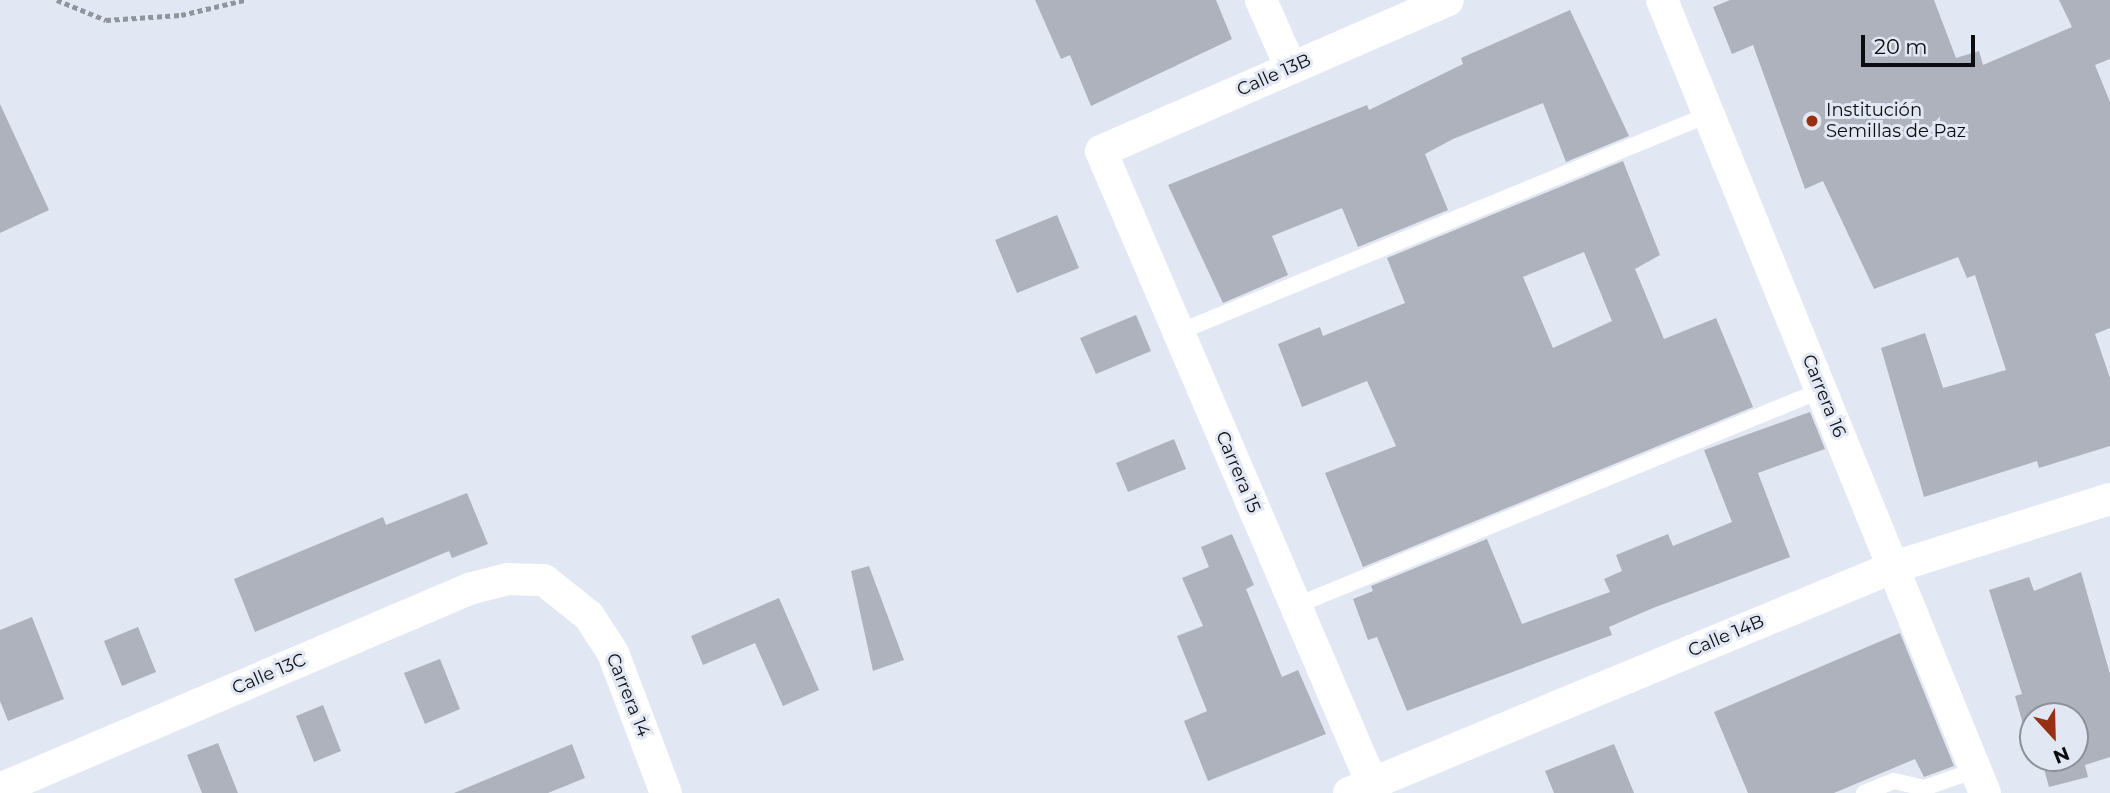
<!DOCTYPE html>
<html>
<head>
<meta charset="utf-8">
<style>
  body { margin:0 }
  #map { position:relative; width:2110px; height:793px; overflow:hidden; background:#e2e8f3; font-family:Montserrat,sans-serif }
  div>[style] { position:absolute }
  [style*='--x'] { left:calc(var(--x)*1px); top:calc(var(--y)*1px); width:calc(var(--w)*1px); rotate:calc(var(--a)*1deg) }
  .building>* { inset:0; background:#adb2bd }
  .path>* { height:4.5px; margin-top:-2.25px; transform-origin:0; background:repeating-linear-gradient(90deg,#90959d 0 5px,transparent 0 8.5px) }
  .lane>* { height:16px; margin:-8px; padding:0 8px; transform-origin:8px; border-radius:8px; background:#fff }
  .street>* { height:32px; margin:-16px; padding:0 16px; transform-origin:16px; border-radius:16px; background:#fff }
  .dots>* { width:19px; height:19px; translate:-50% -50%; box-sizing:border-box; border:4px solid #e2e8f3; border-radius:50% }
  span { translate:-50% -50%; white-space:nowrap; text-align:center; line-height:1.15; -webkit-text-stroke:6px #e2e8f3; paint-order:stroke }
  .street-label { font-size:18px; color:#0b0d10 }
  .poi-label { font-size:18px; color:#0b0d10 }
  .left { translate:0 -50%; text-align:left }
  .north { position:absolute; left:2019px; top:702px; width:70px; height:70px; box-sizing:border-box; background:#e2e8f3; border:2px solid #8c9098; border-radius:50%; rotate:158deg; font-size:19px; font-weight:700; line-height:28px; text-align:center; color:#0b0d10 }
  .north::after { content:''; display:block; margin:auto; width:24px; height:32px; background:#972f13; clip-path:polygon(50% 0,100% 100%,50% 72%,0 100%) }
  .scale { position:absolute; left:1861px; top:35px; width:114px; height:32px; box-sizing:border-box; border:4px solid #0b0d10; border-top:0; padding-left:9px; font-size:21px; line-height:24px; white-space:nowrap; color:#0b0d10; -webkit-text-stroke:5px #e2e8f3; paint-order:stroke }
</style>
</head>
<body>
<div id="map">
  <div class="building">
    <div style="clip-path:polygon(1035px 0,1216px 0,1232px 39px,1091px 106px,1070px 55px,1061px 59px)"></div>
    <div style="clip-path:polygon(1730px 0,1934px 0,1956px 58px,1979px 51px,1983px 65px,2072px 27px,2059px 0,2110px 0,2110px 59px,2095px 65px,2110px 102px,2110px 328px,2095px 334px,2110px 378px,2110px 446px,2039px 468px,2037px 461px,1924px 497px,1881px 348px,1925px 333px,1943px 388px,2006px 370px,1975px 275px,1967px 278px,1958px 257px,1874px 289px,1823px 181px,1805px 189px,1753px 45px,1732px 54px,1713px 7px)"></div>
    <div style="clip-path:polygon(1570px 10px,1629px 136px,1566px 162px,1543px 103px,1453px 139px,1425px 154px,1448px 210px,1358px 247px,1342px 208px,1272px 236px,1288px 275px,1223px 303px,1168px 185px,1367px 105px,1369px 110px,1463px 64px,1461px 58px)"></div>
    <div style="clip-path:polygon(0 104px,49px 210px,0 233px)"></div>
    <div style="clip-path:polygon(evenodd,1623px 161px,1660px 255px,1635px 269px,1664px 339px,1716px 318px,1753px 407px,1363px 567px,1325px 473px,1396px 446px,1367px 381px,1302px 407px,1278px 344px,1320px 327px,1323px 336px,1405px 303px,1387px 258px,1623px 161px,1584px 252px,1612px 321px,1553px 348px,1523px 277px,1584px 252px)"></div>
    <div style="clip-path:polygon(1057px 215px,1079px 268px,1017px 293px,995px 240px)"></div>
    <div style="clip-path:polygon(1136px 315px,1151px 351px,1096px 374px,1080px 338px)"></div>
    <div style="clip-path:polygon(1810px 412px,1825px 449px,1758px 473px,1790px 557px,1653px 608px,1609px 627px,1612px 635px,1407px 711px,1377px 637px,1368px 640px,1353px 599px,1373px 591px,1371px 586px,1487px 539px,1522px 624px,1610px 592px,1604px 579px,1622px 571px,1616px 555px,1668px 534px,1673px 546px,1732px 522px,1704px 450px)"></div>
    <div style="clip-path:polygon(1174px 439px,1186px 469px,1128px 492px,1116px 463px)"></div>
    <div style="clip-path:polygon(467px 493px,488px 544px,452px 558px,449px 551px,255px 632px,234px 579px,383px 517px,386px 525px)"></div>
    <div style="clip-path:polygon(1232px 534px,1254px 585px,1246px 589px,1282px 677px,1298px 670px,1326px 734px,1208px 781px,1184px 721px,1207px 711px,1177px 636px,1203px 626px,1182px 578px,1209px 567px,1201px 547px)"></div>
    <div style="clip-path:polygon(869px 566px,904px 660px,873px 671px,851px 571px)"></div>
    <div style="clip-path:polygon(2081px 572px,2110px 674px,2110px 757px,2085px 765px,2088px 777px,2049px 787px,2041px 758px,2075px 758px,2075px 716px,2033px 716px,2033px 726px,2023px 724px,2015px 696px,2022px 694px,1989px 590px,2029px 577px,2034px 591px)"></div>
    <div style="clip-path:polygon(779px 598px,819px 690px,783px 706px,755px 643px,703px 665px,691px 636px)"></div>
    <div style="clip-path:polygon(32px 617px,64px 699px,8px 721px,0 701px,0 630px)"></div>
    <div style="clip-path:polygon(138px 627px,156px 672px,122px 686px,104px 641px)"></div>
    <div style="clip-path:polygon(1900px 633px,1954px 766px,1924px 777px,1915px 759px,1834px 793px,1748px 793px,1714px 712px)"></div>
    <div style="clip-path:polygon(440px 659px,460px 709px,425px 724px,404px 673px)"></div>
    <div style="clip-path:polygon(323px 705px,341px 751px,314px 762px,296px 716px)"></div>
    <div style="clip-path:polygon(218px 743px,238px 793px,202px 793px,187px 755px)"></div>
    <div style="clip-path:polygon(572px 744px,585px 778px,548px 793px,454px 793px)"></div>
    <div style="clip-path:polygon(1614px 744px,1634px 793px,1554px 793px,1545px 771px)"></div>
  </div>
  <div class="path">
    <div style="--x:57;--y:0;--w:53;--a:22.2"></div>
    <div style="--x:106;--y:20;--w:75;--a:-3.8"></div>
    <div style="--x:181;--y:15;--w:66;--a:-13.2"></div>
  </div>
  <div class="lane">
    <div style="--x:1179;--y:332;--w:574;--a:-22.32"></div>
    <div style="--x:1295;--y:606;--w:570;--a:-22.29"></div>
    <div style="--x:1864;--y:793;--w:32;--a:-22"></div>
    <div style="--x:1894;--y:781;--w:31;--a:13"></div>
    <div style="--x:1924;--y:788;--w:55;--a:-19.1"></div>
  </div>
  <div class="street">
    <div style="--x:1261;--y:0;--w:74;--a:66.2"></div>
    <div style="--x:1662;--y:0;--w:856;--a:67.84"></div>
    <div style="--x:0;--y:789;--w:510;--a:-23.1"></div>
    <div style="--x:469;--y:589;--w:40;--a:-14.4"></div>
    <div style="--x:508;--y:579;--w:36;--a:2"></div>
    <div style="--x:544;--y:580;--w:58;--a:38.7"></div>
    <div style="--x:589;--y:616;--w:44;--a:57"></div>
    <div style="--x:613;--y:653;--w:150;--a:69.3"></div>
    <div style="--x:1349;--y:793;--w:590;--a:-22.52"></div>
    <div style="--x:1894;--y:567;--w:226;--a:-17.5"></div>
    <div style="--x:1376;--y:793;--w:698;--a:-113.19"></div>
    <div style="--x:1101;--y:151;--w:378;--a:-23.5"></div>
  </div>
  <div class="dots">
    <div style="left:1812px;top:121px;background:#972f13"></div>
  </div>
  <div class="street-label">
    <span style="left:1274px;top:75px;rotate:-24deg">Calle 13B</span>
    <span style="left:1824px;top:396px;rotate:68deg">Carrera 16</span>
    <span style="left:1238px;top:472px;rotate:67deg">Carrera 15</span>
    <span style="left:1726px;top:636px;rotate:-23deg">Calle 14B</span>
    <span style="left:269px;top:674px;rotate:-23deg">Calle 13C</span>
    <span style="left:628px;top:695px;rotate:68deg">Carrera 14</span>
  </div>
  <div class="poi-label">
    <span class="left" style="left:1826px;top:121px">Institución<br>Semillas de Paz</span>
  </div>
  <div class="north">N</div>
  <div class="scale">20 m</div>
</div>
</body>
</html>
